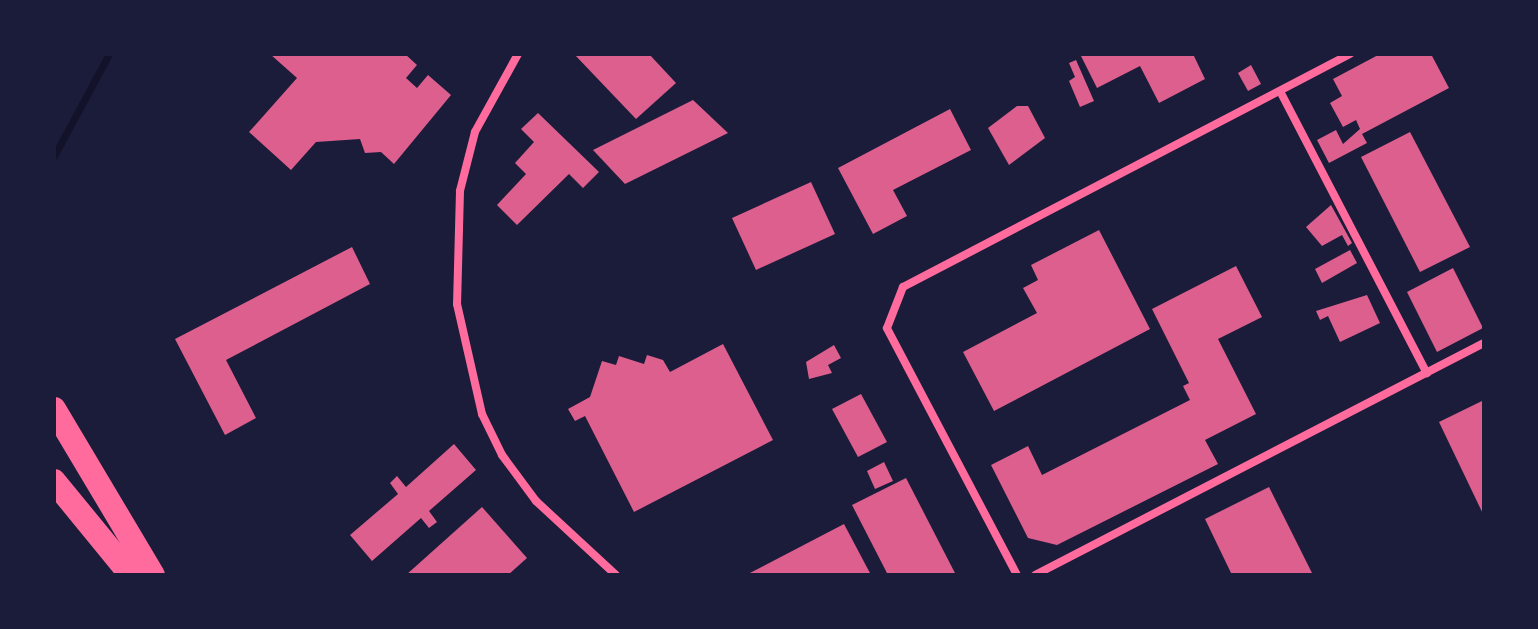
<!DOCTYPE html>
<html>
<head>
<meta charset="utf-8">
<style>
  body { margin:0 }
  #map { position:relative; width:1538px; height:629px; overflow:hidden; background:#1b1b3a; font-family:"Golos Text",sans-serif }
  div>[style] { position:absolute }
  [style*='--x'] { left:calc(var(--x)*1px); top:calc(var(--y)*1px); width:calc(var(--w)*1px); rotate:calc(var(--a)*1deg) }
  .stream>* { height:7px; margin:-3.5px; padding:0 3.5px; transform-origin:3.5px; border-radius:3.5px; background:#12122b }
  .building>* { inset:0; background:#dd5f8e }
  .minor>* { height:8px; margin:-4px; padding:0 4px; transform-origin:4px; border-radius:4px; background:#ff6b9d }
  .motorway>* { height:24px; margin:-12px; padding:0 12px; transform-origin:12px; border-radius:12px; background:#ff6b9d }
  span { translate:-50% -50%; white-space:nowrap; text-align:center; line-height:1.15; -webkit-text-stroke:6px #1b1b3a; paint-order:stroke }
  .frame { position:absolute; inset:0; border:56px solid #1b1b3a; pointer-events:none }
</style>
</head>
<body>
<div id="map">
  <div class="stream">
    <div style="--x:54;--y:156;--w:116;--a:-61.7"></div>
  </div>
  <div class="building">
    <div style="clip-path:polygon(270px 54px,405px 54px,417px 65px,406px 78px,417px 88px,428px 75px,451px 95px,394px 164px,381px 152px,365px 153px,360px 139px,316px 142px,291px 170px,249px 132px,297px 78px)"></div>
    <div style="clip-path:polygon(574px 54px,649px 54px,676px 83px,636px 119px)"></div>
    <div style="clip-path:polygon(1080px 54px,1193px 54px,1205px 79px,1159px 103px,1140px 66px,1097px 88px)"></div>
    <div style="clip-path:polygon(1380px 54px,1431px 54px,1449px 88px,1362px 134px,1367px 143px,1329px 163px,1317px 140px,1336px 130px,1343px 144px,1360px 129px,1356px 120px,1343px 127px,1330px 103px,1342px 96px,1333px 79px)"></div>
    <div style="clip-path:polygon(1076px 60px,1094px 101px,1080px 107px,1069px 81px,1075px 77px,1069px 63px)"></div>
    <div style="clip-path:polygon(1251px 65px,1261px 84px,1248px 91px,1238px 73px)"></div>
    <div style="clip-path:polygon(693px 100px,728px 133px,625px 184px,593px 150px)"></div>
    <div style="clip-path:polygon(1017px 106px,1028px 106px,1045px 138px,1009px 165px,988px 128px)"></div>
    <div style="clip-path:polygon(950px 109px,971px 150px,893px 190px,907px 216px,873px 234px,838px 168px)"></div>
    <div style="clip-path:polygon(538px 113px,599px 172px,583px 188px,569px 174px,517px 225px,497px 205px,526px 174px,515px 163px,534px 142px,521px 129px)"></div>
    <div style="clip-path:polygon(1410px 132px,1470px 247px,1420px 272px,1361px 157px)"></div>
    <div style="clip-path:polygon(811px 182px,835px 234px,756px 270px,732px 218px)"></div>
    <div style="clip-path:polygon(1331px 205px,1352px 243px,1348px 246px,1342px 235px,1322px 246px,1306px 227px)"></div>
    <div style="clip-path:polygon(1099px 230px,1150px 329px,994px 411px,963px 352px,1037px 313px,1023px 288px,1038px 280px,1031px 265px)"></div>
    <div style="clip-path:polygon(352px 247px,370px 284px,226px 360px,256px 418px,225px 435px,175px 339px)"></div>
    <div style="clip-path:polygon(1350px 250px,1357px 263px,1322px 283px,1315px 269px)"></div>
    <div style="clip-path:polygon(1236px 266px,1262px 317px,1218px 339px,1256px 414px,1205px 440px,1218px 464px,1057px 545px,1028px 538px,991px 465px,1028px 446px,1042px 475px,1190px 400px,1183px 386px,1189px 383px,1152px 309px)"></div>
    <div style="clip-path:polygon(1453px 268px,1483px 328px,1437px 352px,1407px 292px)"></div>
    <div style="clip-path:polygon(1367px 295px,1380px 323px,1340px 342px,1328px 316px,1320px 320px,1316px 311px)"></div>
    <div style="clip-path:polygon(723px 344px,773px 440px,634px 512px,585px 416px,575px 421px,568px 409px,590px 397px,602px 361px,616px 365px,619px 356px,644px 364px,647px 355px,663px 360px,670px 372px)"></div>
    <div style="clip-path:polygon(834px 345px,841px 358px,828px 365px,832px 373px,809px 379px,806px 362px)"></div>
    <div style="clip-path:polygon(861px 394px,887px 442px,858px 457px,832px 409px)"></div>
    <div style="clip-path:polygon(1484px 400px,1484px 516px,1439px 422px)"></div>
    <div style="clip-path:polygon(454px 444px,476px 470px,429px 511px,437px 522px,429px 528px,421px 518px,372px 561px,350px 535px,398px 494px,390px 483px,397px 476px,406px 487px)"></div>
    <div style="clip-path:polygon(884px 462px,893px 481px,875px 489px,867px 471px)"></div>
    <div style="clip-path:polygon(906px 478px,956px 575px,888px 575px,852px 505px)"></div>
    <div style="clip-path:polygon(1269px 487px,1313px 575px,1232px 575px,1205px 519px)"></div>
    <div style="clip-path:polygon(482px 507px,527px 558px,508px 575px,406px 575px)"></div>
    <div style="clip-path:polygon(844px 524px,871px 575px,746px 575px)"></div>
  </div>
  <div class="minor">
    <div style="--x:518;--y:54;--w:89;--a:118.9"></div>
    <div style="--x:475;--y:132;--w:61;--a:104.3"></div>
    <div style="--x:460;--y:191;--w:113;--a:91.5"></div>
    <div style="--x:457;--y:304;--w:113;--a:77.2"></div>
    <div style="--x:482;--y:414;--w:46;--a:64"></div>
    <div style="--x:502;--y:455;--w:57;--a:53.5"></div>
    <div style="--x:536;--y:501;--w:109;--a:42.8"></div>
    <div style="--x:1281;--y:93;--w:316;--a:62.5"></div>
    <div style="--x:1017;--y:575;--w:279;--a:-117.8"></div>
    <div style="--x:887;--y:328;--w:44;--a:-68.7"></div>
    <div style="--x:903;--y:287;--w:504;--a:-27.53"></div>
    <div style="--x:1035;--y:575;--w:505;--a:-27.33"></div>
  </div>
  <div class="motorway">
    <div style="--x:54;--y:409;--w:193;--a:59.2"></div>
    <div style="--x:54;--y:481;--w:122;--a:50.7"></div>
  </div>
  <div class="frame"></div>
</div>
</body>
</html>
